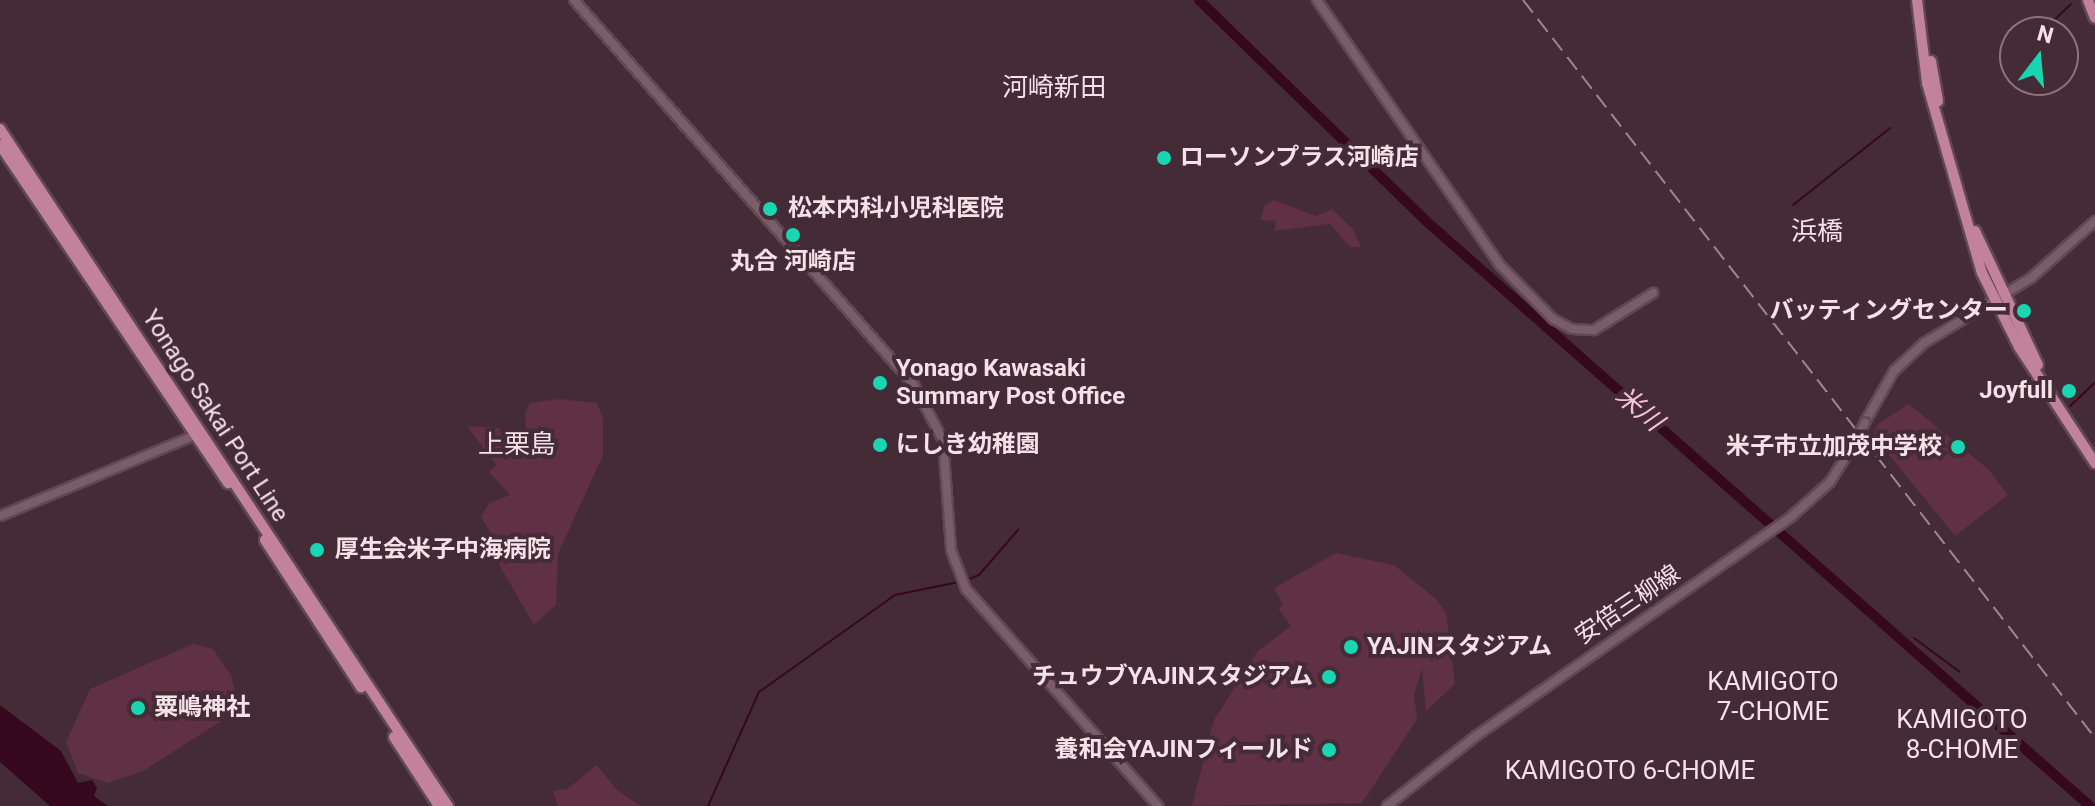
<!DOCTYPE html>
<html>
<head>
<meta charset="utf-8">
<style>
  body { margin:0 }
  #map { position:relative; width:2095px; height:806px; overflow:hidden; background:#452b35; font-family:Roboto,"Noto Sans JP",sans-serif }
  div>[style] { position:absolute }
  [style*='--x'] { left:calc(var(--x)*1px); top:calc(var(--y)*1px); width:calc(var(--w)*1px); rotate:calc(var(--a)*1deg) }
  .green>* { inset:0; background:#603044 }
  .water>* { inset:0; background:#35081e }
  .stream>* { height:2px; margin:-1px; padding:0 1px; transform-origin:1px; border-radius:1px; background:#35081e }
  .river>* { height:10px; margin:-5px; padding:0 5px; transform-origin:5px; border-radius:5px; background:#35081e }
  .roads { filter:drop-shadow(2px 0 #5f4952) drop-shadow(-2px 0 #5f4952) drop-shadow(0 2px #5f4952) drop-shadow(0 -2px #5f4952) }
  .minor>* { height:8px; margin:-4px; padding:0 4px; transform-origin:4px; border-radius:4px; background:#7a5d68 }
  .major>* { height:10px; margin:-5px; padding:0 5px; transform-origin:5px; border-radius:5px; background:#c3829b }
  .rail>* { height:2px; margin-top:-1px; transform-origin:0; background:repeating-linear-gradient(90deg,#9e8890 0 16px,transparent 0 24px) }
  .bridges { filter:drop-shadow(2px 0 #5f4952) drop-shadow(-2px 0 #5f4952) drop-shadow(0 2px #5f4952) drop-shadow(0 -2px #5f4952) }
  .minor-bridge>* { height:8px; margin:-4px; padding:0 4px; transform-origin:4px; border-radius:4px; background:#7a5d68 }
  .dots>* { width:22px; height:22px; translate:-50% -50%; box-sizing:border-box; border:4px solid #452b35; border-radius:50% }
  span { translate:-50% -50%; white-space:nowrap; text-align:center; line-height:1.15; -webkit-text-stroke:8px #452b35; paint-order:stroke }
  .poi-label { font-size:24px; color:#f4e2e8; font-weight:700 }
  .left { translate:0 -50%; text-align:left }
  .right { translate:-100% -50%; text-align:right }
  .street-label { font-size:24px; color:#f4e2e8 }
  .neighbourhood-label { font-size:26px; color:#f4e2e8 }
  .water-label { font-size:26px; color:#f7c3d6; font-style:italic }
  .north { position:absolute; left:1999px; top:16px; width:80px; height:80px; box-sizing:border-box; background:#452b35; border:2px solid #8b747d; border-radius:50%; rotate:16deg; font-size:22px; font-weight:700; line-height:32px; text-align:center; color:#f4e2e8 }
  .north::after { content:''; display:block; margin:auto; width:28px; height:36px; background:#19d5b2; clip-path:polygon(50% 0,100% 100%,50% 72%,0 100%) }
</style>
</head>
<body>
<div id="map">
  <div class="green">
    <div style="clip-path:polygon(1274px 200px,1316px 216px,1332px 209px,1353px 229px,1361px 247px,1350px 247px,1330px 224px,1274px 231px,1276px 221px,1261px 220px,1264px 206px)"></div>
    <div style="clip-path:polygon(559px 399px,597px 403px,603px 418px,603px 455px,558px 554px,556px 605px,534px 625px,497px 561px,494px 538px,481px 517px,489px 503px,510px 495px,489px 472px,496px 465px,467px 426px,500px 428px,505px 451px,527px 444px,525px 412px,530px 403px)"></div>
    <div style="clip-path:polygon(1909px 404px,1988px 469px,2008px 495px,1955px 536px,1873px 435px,1878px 424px)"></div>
    <div style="clip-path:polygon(1336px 553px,1394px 565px,1436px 599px,1446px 613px,1455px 684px,1426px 711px,1422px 668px,1414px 695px,1417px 719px,1362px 803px,1192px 806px,1214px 720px,1258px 651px,1291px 626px,1278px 608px,1283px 605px,1274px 588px)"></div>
    <div style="clip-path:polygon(193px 644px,213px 649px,231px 675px,235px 692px,223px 720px,143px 771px,108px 783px,78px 773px,66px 742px,90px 689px)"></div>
    <div style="clip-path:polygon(597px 765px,616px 789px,640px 806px,558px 806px,553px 791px,567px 789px)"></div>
  </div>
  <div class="water">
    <div style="clip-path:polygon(0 705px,61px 751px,78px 783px,92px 780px,97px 788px,94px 796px,108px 806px,50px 806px,0 762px)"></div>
  </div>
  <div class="stream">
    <div style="--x:2042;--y:32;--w:40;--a:-44"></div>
    <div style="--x:2002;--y:63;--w:18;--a:-45"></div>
    <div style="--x:1793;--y:205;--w:124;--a:-38.4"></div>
    <div style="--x:2070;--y:406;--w:34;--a:-43"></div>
    <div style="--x:966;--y:580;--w:14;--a:-21"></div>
    <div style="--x:979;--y:575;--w:60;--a:-49.1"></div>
    <div style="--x:1914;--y:638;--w:57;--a:36.5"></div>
    <div style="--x:708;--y:806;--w:125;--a:-65.9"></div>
    <div style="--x:759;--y:692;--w:167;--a:-35.5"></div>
    <div style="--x:895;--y:595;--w:65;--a:-11.5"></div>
  </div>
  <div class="river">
    <div style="--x:1199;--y:0;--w:315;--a:44.2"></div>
    <div style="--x:1425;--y:220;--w:886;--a:41.39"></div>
  </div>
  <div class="roads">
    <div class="minor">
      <div style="--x:574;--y:0;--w:514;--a:48.55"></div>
      <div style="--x:914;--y:385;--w:62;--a:62.2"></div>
      <div style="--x:943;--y:440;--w:110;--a:85.8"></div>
      <div style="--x:951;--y:550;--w:42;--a:69"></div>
      <div style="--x:966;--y:589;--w:290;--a:48.5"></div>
      <div style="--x:1317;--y:0;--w:322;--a:55.4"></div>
      <div style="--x:1500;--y:265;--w:76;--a:45.5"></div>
      <div style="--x:1553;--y:319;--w:21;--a:28"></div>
      <div style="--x:1572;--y:329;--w:22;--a:3"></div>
      <div style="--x:1594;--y:330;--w:70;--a:-32.1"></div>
      <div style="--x:1865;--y:422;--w:59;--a:-60.4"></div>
      <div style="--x:1894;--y:371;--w:41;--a:-43"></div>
      <div style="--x:1924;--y:343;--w:125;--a:-31.3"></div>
      <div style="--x:2031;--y:278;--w:86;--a:-41.7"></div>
      <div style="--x:0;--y:516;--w:212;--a:-22.5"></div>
      <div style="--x:1387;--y:806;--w:113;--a:-38.2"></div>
      <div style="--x:1476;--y:736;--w:385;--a:-34.8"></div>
      <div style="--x:1792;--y:516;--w:51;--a:-41.8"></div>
      <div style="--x:1830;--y:482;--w:47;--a:-58"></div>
    </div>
    <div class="major">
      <div style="--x:1917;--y:0;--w:84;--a:83.1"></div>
      <div style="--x:1927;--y:83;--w:198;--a:73.9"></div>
      <div style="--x:1982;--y:273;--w:83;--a:63.4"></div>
      <div style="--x:2019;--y:347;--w:139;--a:56.8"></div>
      <div style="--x:2088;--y:0;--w:19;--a:69"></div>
      <div style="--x:1931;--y:61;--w:41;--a:80.1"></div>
      <div style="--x:0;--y:129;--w:812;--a:56.51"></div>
      <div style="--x:0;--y:145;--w:408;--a:56"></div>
      <div style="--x:1975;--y:231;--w:148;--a:64.8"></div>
      <div style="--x:265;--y:540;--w:176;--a:56.9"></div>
      <div style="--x:394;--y:737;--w:82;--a:56.9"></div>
    </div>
  </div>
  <div class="rail">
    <div style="--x:1523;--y:0;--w:934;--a:52.22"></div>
  </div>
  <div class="bridges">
    <div class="minor-bridge">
      <div style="--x:1855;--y:442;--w:22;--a:-63"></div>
    </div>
  </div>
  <div class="dots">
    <div style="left:1164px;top:158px;background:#19d5b2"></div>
    <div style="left:770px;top:209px;background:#19d5b2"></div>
    <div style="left:793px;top:235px;background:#19d5b2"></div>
    <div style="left:2024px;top:311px;background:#19d5b2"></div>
    <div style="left:880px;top:383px;background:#19d5b2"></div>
    <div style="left:2069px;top:391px;background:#19d5b2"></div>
    <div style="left:880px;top:445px;background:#19d5b2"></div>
    <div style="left:1958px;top:447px;background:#19d5b2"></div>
    <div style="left:317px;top:550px;background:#19d5b2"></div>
    <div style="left:1351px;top:647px;background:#19d5b2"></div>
    <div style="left:1329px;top:677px;background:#19d5b2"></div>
    <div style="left:138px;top:708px;background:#19d5b2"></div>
    <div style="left:1329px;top:750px;background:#19d5b2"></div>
  </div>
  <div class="poi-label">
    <span class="left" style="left:1180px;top:158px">ローソンプラス河崎店</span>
    <span class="left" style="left:788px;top:209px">松本内科小児科医院</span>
    <span style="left:793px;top:262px">丸合 河崎店</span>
    <span class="right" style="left:2008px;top:311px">バッティングセンター</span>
    <span class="left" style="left:896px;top:383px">Yonago Kawasaki<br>Summary Post Office</span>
    <span class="right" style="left:2053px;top:391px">Joyfull</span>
    <span class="left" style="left:896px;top:445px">にしき幼稚園</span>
    <span class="right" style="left:1942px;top:447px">米子市立加茂中学校</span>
    <span class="left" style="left:335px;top:550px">厚生会米子中海病院</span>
    <span class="left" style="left:1367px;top:647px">YAJINスタジアム</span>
    <span class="right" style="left:1313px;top:677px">チュウブYAJINスタジアム</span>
    <span class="left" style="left:154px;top:708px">粟嶋神社</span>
    <span class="right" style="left:1313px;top:750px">養和会YAJINフィールド</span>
  </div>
  <div class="street-label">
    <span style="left:215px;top:416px;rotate:57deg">Yonago Sakai Port Line</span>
    <span style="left:1628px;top:605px;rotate:-34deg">安倍三柳線</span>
  </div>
  <div class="neighbourhood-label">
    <span style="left:1054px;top:88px">河崎新田</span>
    <span style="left:1817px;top:232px">浜橋</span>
    <span style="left:517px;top:445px">上栗島</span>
    <span style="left:1773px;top:697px">KAMIGOTO<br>7-CHOME</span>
    <span style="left:1962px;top:735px">KAMIGOTO<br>8-CHOME</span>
    <span style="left:1630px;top:771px">KAMIGOTO 6-CHOME</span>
  </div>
  <div class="water-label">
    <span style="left:1639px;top:409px;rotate:41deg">米川</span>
  </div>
  <div class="north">N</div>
</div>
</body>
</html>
